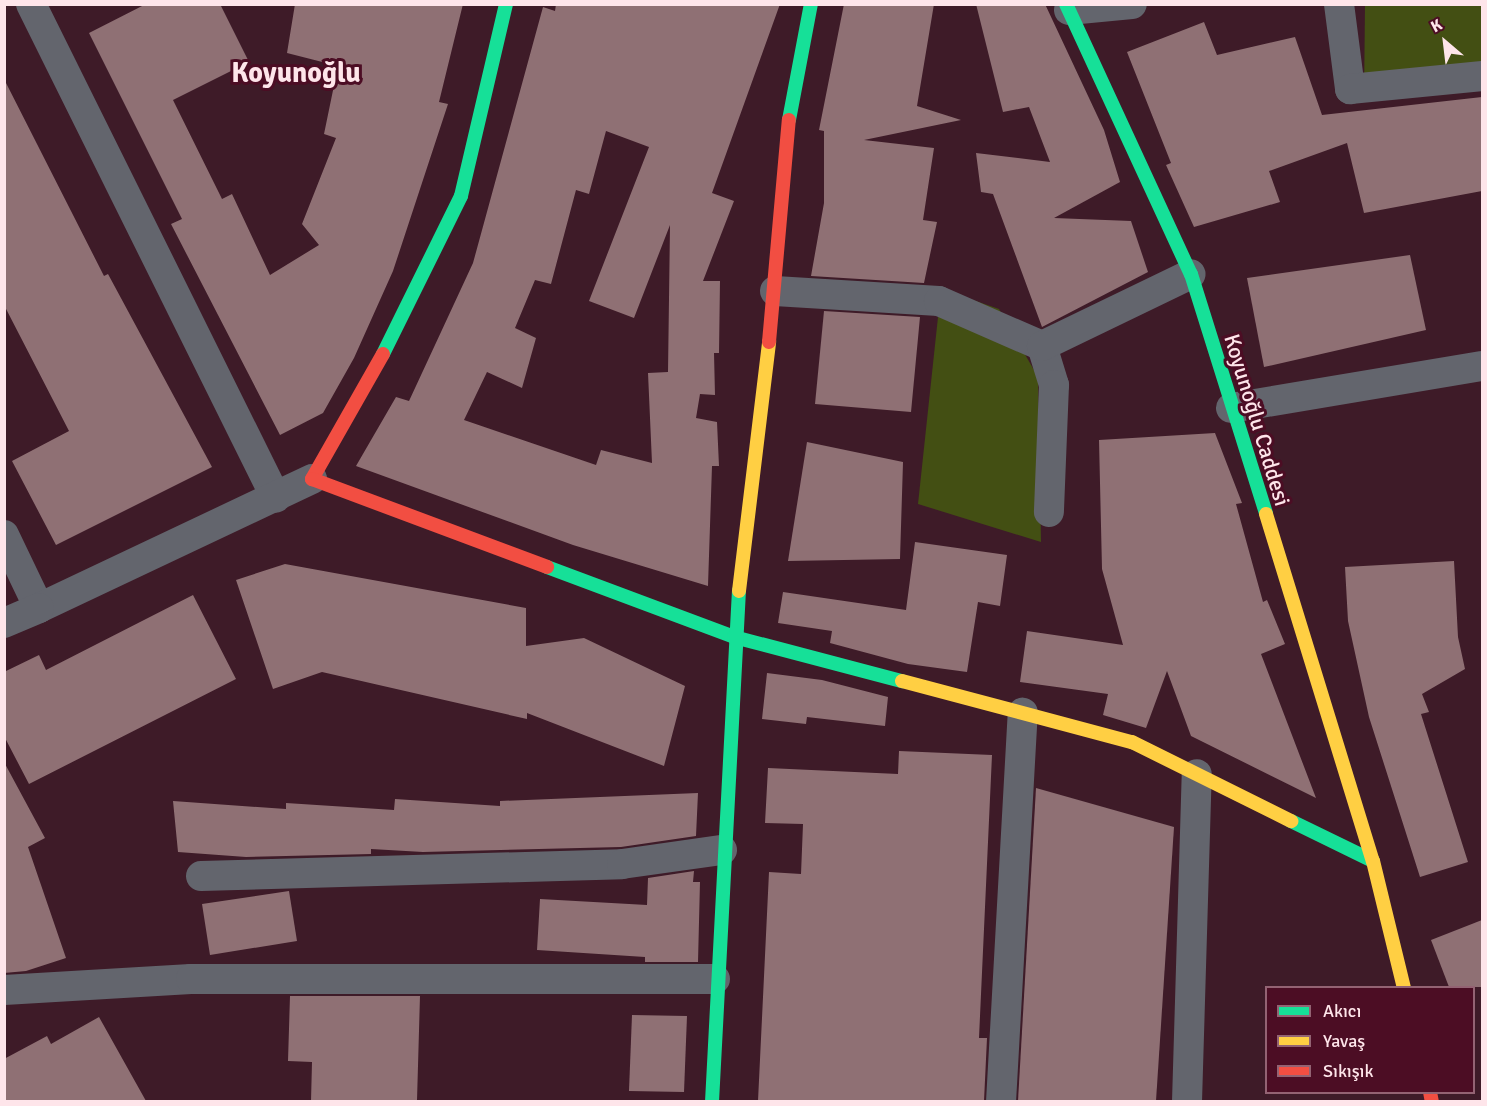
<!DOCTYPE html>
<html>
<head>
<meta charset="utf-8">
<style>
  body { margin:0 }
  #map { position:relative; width:1487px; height:1106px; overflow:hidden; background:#3e1b28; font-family:Signika,sans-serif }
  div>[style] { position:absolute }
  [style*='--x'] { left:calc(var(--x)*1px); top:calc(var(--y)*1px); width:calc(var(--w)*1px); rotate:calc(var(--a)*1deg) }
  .green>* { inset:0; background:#434f13 }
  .building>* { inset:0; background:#8f7074 }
  .street>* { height:30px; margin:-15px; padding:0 15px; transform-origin:15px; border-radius:15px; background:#63656d }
  .fast>* { height:14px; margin:-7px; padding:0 7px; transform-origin:7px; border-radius:7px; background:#16e098 }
  .slow>* { height:14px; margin:-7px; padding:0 7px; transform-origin:7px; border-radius:7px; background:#ffcf43 }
  .jam>* { height:14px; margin:-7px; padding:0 7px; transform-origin:7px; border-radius:7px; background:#f24e42 }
  span { translate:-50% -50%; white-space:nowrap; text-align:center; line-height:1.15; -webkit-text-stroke:6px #4c0d24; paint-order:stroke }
  .street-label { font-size:22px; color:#fee5ea }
  .district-label { font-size:28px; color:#fee5ea; font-weight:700 }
  .frame { position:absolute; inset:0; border:6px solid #fee5ea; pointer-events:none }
  .legend { position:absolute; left:1265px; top:986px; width:210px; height:108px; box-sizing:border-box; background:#4c0d24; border:2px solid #936373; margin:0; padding:8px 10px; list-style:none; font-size:18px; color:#fee5ea }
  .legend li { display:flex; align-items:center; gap:12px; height:30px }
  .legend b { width:30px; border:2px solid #936373 }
  .north { position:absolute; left:1415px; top:12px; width:60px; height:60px; -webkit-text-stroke:4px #4c0d24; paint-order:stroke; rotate:332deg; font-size:16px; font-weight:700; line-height:24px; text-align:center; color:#fee5ea }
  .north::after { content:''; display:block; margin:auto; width:21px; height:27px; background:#fee5ea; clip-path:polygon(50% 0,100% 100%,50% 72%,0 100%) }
</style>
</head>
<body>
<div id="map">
  <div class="green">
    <div style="clip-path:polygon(1365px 5px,1482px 5px,1482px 84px,1364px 98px)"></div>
    <div style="clip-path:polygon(941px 289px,999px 309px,1038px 377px,1041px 542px,918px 504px)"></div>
  </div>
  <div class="building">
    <div style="clip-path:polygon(146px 4px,220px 4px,249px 62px,173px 100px,222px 199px,232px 194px,270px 275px,319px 245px,302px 224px,336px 138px,324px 134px,338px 66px,287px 53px,295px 4px,463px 4px,439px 102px,448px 104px,393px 271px,354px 358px,323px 413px,280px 435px,171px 224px,182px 219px,89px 33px)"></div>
    <div style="clip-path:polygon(evenodd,556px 4px,780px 4px,712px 193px,734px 201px,703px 281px,720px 281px,719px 353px,714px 353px,715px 395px,700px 394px,696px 418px,717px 422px,719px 466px,712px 466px,708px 586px,573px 545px,356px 466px,396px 397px,409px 401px,473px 263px,543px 7px,555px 11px,556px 4px,606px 131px,649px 147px,589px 301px,634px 318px,670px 225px,668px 372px,648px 373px,652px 463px,601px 450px,596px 465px,464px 420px,487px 372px,522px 388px,536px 338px,515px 328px,535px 280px,551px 284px,576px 190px,589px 194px,606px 131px)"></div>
    <div style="clip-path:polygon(844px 4px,934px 4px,917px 106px,961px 120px,864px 140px,934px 148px,923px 220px,937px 222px,924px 283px,811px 276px,824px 203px,824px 131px,819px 130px)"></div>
    <div style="clip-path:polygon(976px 4px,1045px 4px,1104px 130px,1120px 182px,1054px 218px,1131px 221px,1148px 272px,1042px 327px,993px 194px,981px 192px,976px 153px,1050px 162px,1029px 107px,1003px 112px)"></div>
    <div style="clip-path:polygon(1204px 22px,1217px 55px,1295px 37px,1322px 115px,1482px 97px,1482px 191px,1364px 213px,1347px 143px,1269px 171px,1280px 202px,1194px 227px,1166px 165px,1171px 163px,1127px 52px)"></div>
    <div style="clip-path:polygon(4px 79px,104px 276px,108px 274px,212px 467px,56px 545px,12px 461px,69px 431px,4px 305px)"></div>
    <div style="clip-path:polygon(1410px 255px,1426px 330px,1264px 367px,1247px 278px)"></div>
    <div style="clip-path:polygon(824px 311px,920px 317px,911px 412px,815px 404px)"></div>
    <div style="clip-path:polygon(1215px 433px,1242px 503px,1236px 504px,1263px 602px,1267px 600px,1285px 644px,1261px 654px,1316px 798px,1191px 736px,1167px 671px,1146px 728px,1103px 715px,1108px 694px,1020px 682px,1027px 631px,1123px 645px,1102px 569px,1099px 440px)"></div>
    <div style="clip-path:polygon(807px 442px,903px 462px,900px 559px,788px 561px)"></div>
    <div style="clip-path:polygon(915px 542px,1007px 555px,1000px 606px,978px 602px,967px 672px,908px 664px,830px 643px,832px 631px,778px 623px,783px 592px,906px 610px)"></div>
    <div style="clip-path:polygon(1454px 561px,1458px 637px,1465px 669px,1422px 694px,1429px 712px,1421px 714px,1468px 862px,1420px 877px,1369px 717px,1348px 621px,1345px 567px)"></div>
    <div style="clip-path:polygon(285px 564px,526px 608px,526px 646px,584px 638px,685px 686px,664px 766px,527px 713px,527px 719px,322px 672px,273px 689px,236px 580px)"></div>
    <div style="clip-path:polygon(193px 595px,236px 679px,29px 784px,4px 736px,4px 672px,39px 655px,46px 670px)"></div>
    <div style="clip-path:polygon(767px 673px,822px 680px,888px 697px,885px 726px,807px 717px,806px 724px,762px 719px)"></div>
    <div style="clip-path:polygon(899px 751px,992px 755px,979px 1038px,987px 1038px,984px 1101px,758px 1101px,769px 872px,801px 874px,803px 824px,765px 823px,768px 768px,898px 774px)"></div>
    <div style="clip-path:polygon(4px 762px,45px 838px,28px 847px,66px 958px,26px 971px,4px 973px)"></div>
    <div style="clip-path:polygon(1036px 788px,1174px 827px,1156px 1101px,1018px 1101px)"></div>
    <div style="clip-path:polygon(698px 793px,696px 836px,621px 847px,423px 852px,371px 849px,371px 854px,246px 857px,178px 852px,173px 801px,286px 809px,286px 803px,394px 810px,395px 799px,500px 806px,500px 801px)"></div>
    <div style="clip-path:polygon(694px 871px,693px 882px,700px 882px,698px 962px,645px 962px,645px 957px,537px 950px,540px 899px,647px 905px,648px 878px)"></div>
    <div style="clip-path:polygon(289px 891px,297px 941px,210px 955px,202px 904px)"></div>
    <div style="clip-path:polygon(1482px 920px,1482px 987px,1449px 987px,1431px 940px)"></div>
    <div style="clip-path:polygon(290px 996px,420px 996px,417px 1101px,311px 1101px,312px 1062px,288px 1061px)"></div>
    <div style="clip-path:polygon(632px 1015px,687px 1016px,684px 1092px,629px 1091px)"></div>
    <div style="clip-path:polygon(99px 1017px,146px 1101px,4px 1101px,4px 1059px,47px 1036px,51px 1044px)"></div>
  </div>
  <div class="street">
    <div style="--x:31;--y:4;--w:551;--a:63.62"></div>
    <div style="--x:1339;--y:4;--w:86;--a:82.6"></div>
    <div style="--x:1350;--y:89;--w:133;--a:-5.6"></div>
    <div style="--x:1069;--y:10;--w:63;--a:-5.4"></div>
    <div style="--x:775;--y:291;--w:164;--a:3.5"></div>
    <div style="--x:939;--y:301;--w:112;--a:23.6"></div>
    <div style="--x:1042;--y:346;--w:41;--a:72.9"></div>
    <div style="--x:1054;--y:385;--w:127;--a:92.3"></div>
    <div style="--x:1042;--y:346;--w:165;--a:-25.8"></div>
    <div style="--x:1231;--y:408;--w:254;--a:-9.5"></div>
    <div style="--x:4;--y:535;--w:81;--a:64.4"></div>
    <div style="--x:39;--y:608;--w:302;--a:-25.3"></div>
    <div style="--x:4;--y:623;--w:38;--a:-23"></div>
    <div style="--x:201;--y:876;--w:421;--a:-1.6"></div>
    <div style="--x:622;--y:864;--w:101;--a:-8"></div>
    <div style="--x:4;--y:990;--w:187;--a:-3.4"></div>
    <div style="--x:191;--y:979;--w:524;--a:0"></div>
    <div style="--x:1001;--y:1102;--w:390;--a:-86.8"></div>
    <div style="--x:1187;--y:1102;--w:328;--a:-88.3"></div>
  </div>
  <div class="fast">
    <div style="--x:1066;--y:4;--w:298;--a:65.2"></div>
    <div style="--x:1191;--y:274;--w:251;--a:72.6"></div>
    <div style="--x:789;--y:120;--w:118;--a:-79.3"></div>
    <div style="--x:383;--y:354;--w:176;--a:-63.7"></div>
    <div style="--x:461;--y:196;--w:197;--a:-76.8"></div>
    <div style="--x:547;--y:567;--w:200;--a:20.5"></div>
    <div style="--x:734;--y:637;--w:174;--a:14.7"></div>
    <div style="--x:1291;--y:821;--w:91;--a:26"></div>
    <div style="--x:712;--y:1102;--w:512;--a:-86.98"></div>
  </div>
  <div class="slow">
    <div style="--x:1266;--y:514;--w:363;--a:72.9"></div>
    <div style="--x:1373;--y:861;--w:131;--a:76.3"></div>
    <div style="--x:739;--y:591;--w:251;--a:-83.1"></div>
    <div style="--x:902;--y:681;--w:238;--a:14.9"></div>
    <div style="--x:1132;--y:742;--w:178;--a:26.4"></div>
  </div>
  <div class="jam">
    <div style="--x:769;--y:342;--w:223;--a:-84.9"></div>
    <div style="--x:383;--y:354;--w:144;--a:119.6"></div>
    <div style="--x:312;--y:479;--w:251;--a:20.5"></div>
    <div style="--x:1430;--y:1092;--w:10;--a:79"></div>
  </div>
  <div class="street-label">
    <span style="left:1257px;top:420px;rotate:73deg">Koyunoğlu Caddesi</span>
  </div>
  <div class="district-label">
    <span style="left:296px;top:73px">Koyunoğlu</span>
  </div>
  <div class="frame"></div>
  <ul class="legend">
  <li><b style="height:8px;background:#16e098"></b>Akıcı</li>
  <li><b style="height:8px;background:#ffcf43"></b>Yavaş</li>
  <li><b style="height:8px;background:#f24e42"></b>Sıkışık</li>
  </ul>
  <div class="north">K</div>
</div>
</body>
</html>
